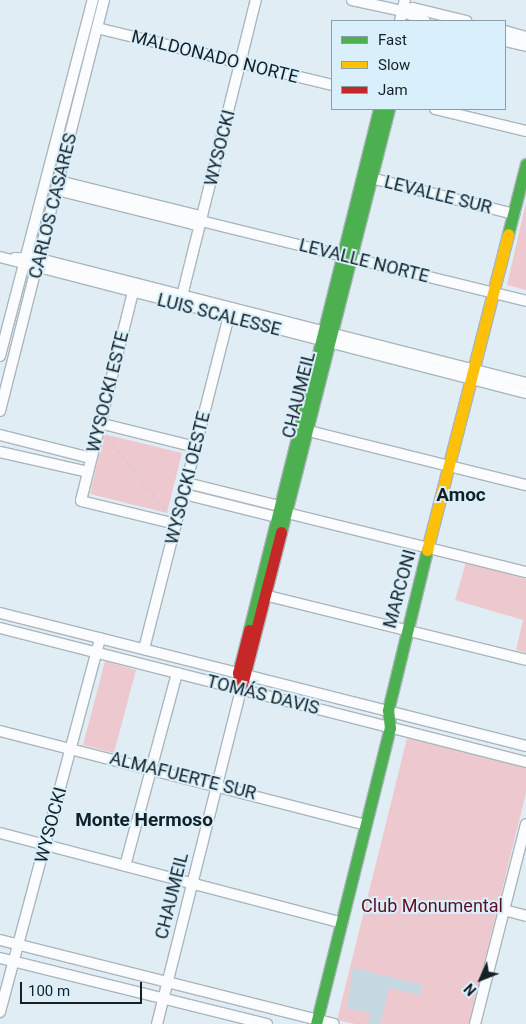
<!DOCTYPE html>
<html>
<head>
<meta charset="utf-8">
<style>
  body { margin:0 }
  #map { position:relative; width:526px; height:1024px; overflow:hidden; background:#e1edf4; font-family:Roboto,sans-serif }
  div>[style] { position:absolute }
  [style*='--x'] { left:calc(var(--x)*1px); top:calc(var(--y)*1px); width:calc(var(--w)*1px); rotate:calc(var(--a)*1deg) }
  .green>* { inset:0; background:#edc9cf }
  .building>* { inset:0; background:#c4d8e2 }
  .path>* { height:1px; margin-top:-0.5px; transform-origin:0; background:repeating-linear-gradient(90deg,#c7cbcd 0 4px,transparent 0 8px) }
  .roads { filter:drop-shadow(1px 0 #abb6bc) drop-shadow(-1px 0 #abb6bc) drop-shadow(0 1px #abb6bc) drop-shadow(0 -1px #abb6bc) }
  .street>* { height:10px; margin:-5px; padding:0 5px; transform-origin:5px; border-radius:5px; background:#fafcfd }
  .fast>* { height:11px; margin:-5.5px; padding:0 5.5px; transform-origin:5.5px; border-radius:5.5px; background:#4caf50 }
  .slow>* { height:11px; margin:-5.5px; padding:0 5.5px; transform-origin:5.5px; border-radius:5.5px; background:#ffc107 }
  .jam>* { height:11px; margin:-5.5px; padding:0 5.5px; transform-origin:5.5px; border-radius:5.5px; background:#c62828 }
  span { translate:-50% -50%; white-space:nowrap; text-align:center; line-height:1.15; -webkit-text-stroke:4px #d9f0fc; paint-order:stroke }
  .street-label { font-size:18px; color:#152025 }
  .park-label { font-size:18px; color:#5e0f20 }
  .neighbourhood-label { font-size:19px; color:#152025; font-weight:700 }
  .legend { position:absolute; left:331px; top:20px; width:175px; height:90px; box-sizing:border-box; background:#d9f0fc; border:1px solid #8b9da6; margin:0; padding:6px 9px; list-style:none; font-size:15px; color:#152025 }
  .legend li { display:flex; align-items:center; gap:10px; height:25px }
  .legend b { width:25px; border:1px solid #8b9da6 }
  .north { position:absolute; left:456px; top:954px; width:50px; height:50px; -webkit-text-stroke:4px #d9f0fc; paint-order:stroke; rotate:226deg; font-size:14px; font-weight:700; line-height:20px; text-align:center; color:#152025 }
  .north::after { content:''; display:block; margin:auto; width:18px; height:22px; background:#152025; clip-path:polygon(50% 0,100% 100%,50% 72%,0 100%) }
  .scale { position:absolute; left:20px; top:982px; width:122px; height:22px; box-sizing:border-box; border:2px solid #152025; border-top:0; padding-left:6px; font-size:15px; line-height:18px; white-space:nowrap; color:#152025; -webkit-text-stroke:4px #d9f0fc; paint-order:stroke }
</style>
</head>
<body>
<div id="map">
  <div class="green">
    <div style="clip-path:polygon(526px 202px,526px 290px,507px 285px)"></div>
    <div style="clip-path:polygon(104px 434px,182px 453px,167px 513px,90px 494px)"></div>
    <div style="clip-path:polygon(466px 562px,526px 579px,526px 653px,516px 650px,523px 620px,455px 600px)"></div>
    <div style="clip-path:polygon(105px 661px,136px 670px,114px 753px,83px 745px)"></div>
    <div style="clip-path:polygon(407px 738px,526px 768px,526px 793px,469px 1024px,355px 1024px,337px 1020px)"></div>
  </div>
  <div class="building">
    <div style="clip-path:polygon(353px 968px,423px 985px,420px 995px,389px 988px,380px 1024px,368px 1024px,371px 1013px,347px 1008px)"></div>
  </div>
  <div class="path">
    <div style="--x:107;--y:437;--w:96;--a:51.3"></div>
  </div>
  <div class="roads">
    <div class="street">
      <div style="--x:352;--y:0;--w:51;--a:12.4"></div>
      <div style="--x:400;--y:21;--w:22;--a:-77"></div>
      <div style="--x:425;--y:21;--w:25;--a:-157"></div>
      <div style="--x:402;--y:11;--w:11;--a:-15"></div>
      <div style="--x:413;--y:8;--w:55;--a:13.8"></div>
      <div style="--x:97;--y:28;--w:242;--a:13.6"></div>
      <div style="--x:505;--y:31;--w:22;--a:16"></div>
      <div style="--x:505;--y:41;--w:22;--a:13"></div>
      <div style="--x:435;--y:109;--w:94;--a:13.6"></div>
      <div style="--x:367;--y:177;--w:152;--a:14.1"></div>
      <div style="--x:201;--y:221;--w:9;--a:159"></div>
      <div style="--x:193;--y:224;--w:131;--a:-165.9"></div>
      <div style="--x:66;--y:192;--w:10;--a:-143"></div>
      <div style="--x:58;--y:186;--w:9;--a:-18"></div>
      <div style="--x:67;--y:183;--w:132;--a:14"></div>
      <div style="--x:195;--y:215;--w:8;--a:45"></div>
      <div style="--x:201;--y:221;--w:335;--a:13.8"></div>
      <div style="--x:0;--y:257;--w:543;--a:14.5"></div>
      <div style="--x:15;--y:258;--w:25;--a:2"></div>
      <div style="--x:40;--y:259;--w:502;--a:14.31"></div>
      <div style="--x:134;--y:288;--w:219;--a:104"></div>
      <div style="--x:81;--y:501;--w:98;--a:13.6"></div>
      <div style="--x:182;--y:296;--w:305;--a:-76"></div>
      <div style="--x:0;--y:356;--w:368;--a:-75.4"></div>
      <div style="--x:0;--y:411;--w:424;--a:-75.8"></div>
      <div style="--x:99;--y:423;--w:100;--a:13.9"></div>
      <div style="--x:301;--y:429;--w:232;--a:14"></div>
      <div style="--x:0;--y:435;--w:94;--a:14.2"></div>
      <div style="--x:0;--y:452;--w:90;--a:12.8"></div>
      <div style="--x:187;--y:483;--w:95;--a:14"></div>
      <div style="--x:279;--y:506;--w:11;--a:41"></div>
      <div style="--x:287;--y:513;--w:246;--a:13.9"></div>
      <div style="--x:184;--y:494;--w:95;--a:14"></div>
      <div style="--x:276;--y:517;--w:5;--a:-22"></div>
      <div style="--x:260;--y:594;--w:274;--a:13.9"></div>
      <div style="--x:0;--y:613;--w:543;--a:14.19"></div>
      <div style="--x:0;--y:628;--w:543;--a:14.29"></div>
      <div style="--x:144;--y:649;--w:349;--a:-75.7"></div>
      <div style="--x:0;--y:731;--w:378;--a:14.4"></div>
      <div style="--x:0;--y:833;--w:354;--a:14.7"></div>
      <div style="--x:125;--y:866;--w:200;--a:-74.9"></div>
      <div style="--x:504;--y:910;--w:23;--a:15"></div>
      <div style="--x:0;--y:940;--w:344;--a:14.1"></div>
      <div style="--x:0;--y:958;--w:275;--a:13.9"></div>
      <div style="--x:0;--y:1012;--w:387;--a:-75"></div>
      <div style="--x:157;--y:1024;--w:345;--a:-75.9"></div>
      <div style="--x:475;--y:1024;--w:206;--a:-75.7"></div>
    </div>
    <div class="fast">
      <div style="--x:508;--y:234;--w:72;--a:-75.6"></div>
      <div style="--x:281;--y:532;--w:437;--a:-75.7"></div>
      <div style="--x:249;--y:630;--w:537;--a:-75.99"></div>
      <div style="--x:316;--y:1024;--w:305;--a:-76"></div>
      <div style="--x:390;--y:728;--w:18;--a:-96"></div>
      <div style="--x:388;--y:710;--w:165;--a:-76.3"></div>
    </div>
    <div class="slow">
      <div style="--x:427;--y:550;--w:326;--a:-75.6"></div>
    </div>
    <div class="jam">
      <div style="--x:249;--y:630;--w:44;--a:104.3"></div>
      <div style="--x:238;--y:673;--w:16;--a:79"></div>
      <div style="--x:241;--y:689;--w:162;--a:-75.7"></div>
    </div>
  </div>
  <div class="street-label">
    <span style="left:215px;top:57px;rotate:14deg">MALDONADO NORTE</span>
    <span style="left:220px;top:148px;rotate:-76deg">WYSOCKI</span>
    <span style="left:438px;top:195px;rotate:14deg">LEVALLE SUR</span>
    <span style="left:53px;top:206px;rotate:-76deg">CARLOS CASARES</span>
    <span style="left:364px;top:261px;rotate:14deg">LEVALLE NORTE</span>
    <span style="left:219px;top:315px;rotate:14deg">LUIS SCALESSE</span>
    <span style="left:108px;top:392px;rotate:-76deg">WYSOCKI ESTE</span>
    <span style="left:299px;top:395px;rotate:-76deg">CHAUMEIL</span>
    <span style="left:188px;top:478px;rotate:-76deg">WYSOCKI OESTE</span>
    <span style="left:400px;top:589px;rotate:-75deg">MARCONI</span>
    <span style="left:263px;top:695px;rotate:14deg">TOMÁS DAVIS</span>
    <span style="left:183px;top:776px;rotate:14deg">ALMAFUERTE SUR</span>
    <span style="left:51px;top:825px;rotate:-75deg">WYSOCKI</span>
    <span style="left:172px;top:896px;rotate:-76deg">CHAUMEIL</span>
  </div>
  <div class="park-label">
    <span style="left:432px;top:906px">Club Monumental</span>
  </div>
  <div class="neighbourhood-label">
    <span style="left:461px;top:495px">Amoc</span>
    <span style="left:144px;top:820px">Monte Hermoso</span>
  </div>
  <ul class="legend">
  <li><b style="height:6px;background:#4caf50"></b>Fast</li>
  <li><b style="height:6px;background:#ffc107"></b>Slow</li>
  <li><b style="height:6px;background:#c62828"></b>Jam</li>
  </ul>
  <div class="north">N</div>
  <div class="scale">100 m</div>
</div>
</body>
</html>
